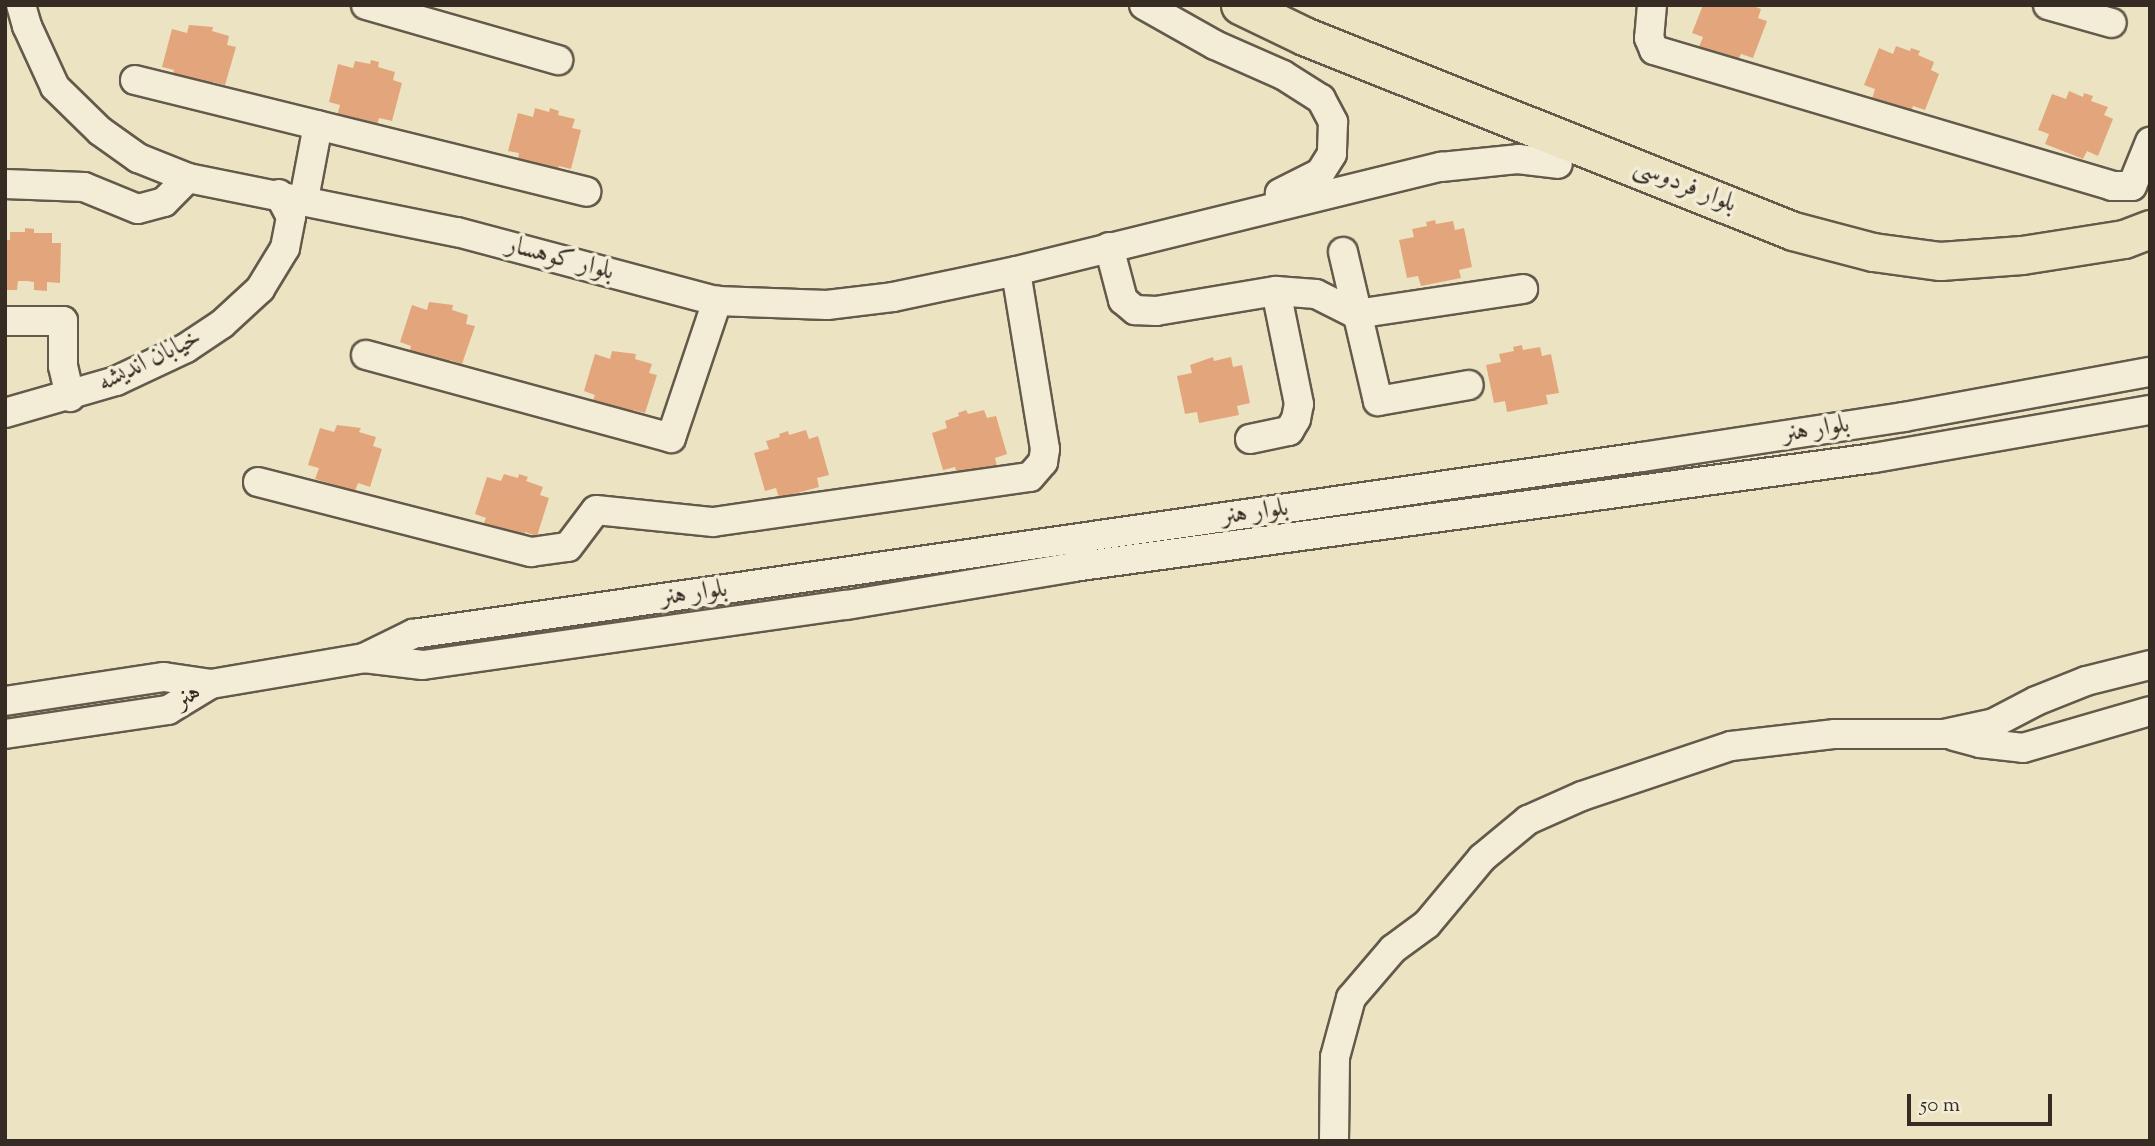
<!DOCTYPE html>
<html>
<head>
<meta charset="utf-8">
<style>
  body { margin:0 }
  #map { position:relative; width:2155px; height:1146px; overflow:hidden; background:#ece3c2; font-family:"Sorts Mill Goudy",Amiri,serif }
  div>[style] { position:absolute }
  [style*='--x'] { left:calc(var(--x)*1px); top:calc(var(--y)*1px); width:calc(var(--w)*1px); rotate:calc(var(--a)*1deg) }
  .building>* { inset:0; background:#e3a67c }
  .roads { filter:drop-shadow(2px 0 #645a4b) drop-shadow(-2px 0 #645a4b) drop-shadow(0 2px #645a4b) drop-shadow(0 -2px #645a4b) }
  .minor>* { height:28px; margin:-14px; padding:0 14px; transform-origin:14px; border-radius:14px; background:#f3edd7 }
  .major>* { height:37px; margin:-18.5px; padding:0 18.5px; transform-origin:18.5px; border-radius:18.5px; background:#ece3c2 }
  span { translate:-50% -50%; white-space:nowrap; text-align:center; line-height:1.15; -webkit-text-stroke:7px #f3edd7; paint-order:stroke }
  .street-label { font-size:26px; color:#362c23 }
  .frame { position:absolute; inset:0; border:7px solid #362c23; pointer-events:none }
  .scale { position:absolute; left:1907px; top:1094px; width:145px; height:32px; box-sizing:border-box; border:4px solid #362c23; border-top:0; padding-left:9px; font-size:21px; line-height:24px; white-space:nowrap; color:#362c23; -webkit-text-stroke:5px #f3edd7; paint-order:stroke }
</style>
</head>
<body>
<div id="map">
  <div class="building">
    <div style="clip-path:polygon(1703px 5px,1750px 5px,1761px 9px,1758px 18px,1767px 21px,1753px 58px,1741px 54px,1737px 62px,1699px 47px,1703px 37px,1692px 33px)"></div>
    <div style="clip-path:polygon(189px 25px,213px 27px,212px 31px,229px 36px,227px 45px,236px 47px,225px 85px,213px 82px,211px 91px,171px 80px,174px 70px,162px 67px,172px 29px,187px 33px)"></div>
    <div style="clip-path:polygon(1896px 46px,1910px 51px,1911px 48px,1920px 51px,1918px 55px,1934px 62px,1931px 70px,1939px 74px,1925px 110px,1913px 106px,1910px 114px,1872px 99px,1875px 89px,1864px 85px,1879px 48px,1893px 54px)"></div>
    <div style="clip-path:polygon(371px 60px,379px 62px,378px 67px,395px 72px,393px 80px,402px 83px,392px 121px,379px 118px,377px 126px,337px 116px,340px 105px,329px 102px,338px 64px,353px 68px,355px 61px,370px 64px)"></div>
    <div style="clip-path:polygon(2069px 91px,2083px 97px,2084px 93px,2093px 96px,2091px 101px,2108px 107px,2104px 115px,2113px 119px,2098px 156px,2087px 151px,2083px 159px,2045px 144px,2049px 134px,2038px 130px,2052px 94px,2066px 99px)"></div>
    <div style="clip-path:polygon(535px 108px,549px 112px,550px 108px,559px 111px,558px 115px,575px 119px,572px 128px,581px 130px,571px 169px,559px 166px,557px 174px,517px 164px,519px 153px,508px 151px,518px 113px,533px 117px)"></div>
    <div style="clip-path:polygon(1435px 220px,1436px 224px,1453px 221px,1455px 230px,1464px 228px,1472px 267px,1459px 270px,1461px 278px,1421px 286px,1418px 276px,1407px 278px,1399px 240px,1414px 237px,1412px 229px,1427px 226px,1426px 222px)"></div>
    <div style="clip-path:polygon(25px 228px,34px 229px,34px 233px,52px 233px,52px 243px,61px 243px,60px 283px,47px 282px,47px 291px,34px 290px,34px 282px,27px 281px,18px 281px,17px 290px,6px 290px,5px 240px,10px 240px,10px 232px,25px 232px)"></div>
    <div style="clip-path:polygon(429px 302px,453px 305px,452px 310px,468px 315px,466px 324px,475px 326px,462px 364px,450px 360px,448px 369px,408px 357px,411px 346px,400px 342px,412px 305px,427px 310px)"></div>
    <div style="clip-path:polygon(1522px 345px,1523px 350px,1540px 347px,1542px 356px,1551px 354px,1559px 393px,1546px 395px,1548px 404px,1507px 412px,1505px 401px,1494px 403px,1486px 365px,1501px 362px,1499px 354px,1514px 351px,1513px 347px)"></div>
    <div style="clip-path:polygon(612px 351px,636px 354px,635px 359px,652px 364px,649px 373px,657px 375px,645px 413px,633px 410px,631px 418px,591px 405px,595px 395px,584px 391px,595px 354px,610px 359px)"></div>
    <div style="clip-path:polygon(1213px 357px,1214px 361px,1231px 357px,1233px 367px,1242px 365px,1250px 403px,1237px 406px,1239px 415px,1199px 423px,1197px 412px,1185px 414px,1177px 376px,1192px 373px,1190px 365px)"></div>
    <div style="clip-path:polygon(966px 410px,968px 414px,984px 410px,987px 418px,996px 416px,1007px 454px,995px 458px,997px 466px,958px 477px,955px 467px,943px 470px,932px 433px,947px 428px,945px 421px,959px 416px,958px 413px)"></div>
    <div style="clip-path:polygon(337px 425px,361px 428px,359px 432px,376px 437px,373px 446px,382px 449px,370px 487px,358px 483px,355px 491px,315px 479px,319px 468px,308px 465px,320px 428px,334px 432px)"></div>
    <div style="clip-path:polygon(806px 430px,809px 439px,818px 436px,829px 475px,817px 478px,819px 487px,779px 498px,776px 488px,765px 491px,754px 453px,769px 449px,766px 441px,780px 437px,779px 434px,788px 431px,789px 435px)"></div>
    <div style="clip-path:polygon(504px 474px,518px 478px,519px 474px,528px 477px,526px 481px,543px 487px,540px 495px,549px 498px,537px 536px,525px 532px,522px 540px,482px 528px,486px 518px,475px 514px,487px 477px,501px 481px)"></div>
  </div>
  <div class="roads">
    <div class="minor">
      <div style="--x:21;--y:5;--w:22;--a:74"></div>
      <div style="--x:27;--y:26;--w:67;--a:65.3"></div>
      <div style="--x:55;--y:87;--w:63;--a:44.4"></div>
      <div style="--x:100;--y:131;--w:47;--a:35.4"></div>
      <div style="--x:138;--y:158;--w:54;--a:21.8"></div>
      <div style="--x:188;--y:178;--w:274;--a:11.4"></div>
      <div style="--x:457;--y:232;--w:269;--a:14.9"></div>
      <div style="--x:717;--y:301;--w:110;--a:2.1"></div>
      <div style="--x:827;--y:305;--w:66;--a:-6.9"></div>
      <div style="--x:893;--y:297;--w:126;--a:-11.9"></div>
      <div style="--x:1016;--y:271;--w:438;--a:-13.8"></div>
      <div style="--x:1441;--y:167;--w:77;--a:-5.9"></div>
      <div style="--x:1518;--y:159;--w:40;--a:7.1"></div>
      <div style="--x:366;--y:5;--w:200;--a:16"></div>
      <div style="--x:1144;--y:5;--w:81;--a:29.4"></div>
      <div style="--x:1215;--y:45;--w:74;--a:23.8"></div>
      <div style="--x:1283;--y:75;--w:45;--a:32.3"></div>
      <div style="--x:1321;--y:99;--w:26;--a:62"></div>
      <div style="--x:1333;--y:122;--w:32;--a:92"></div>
      <div style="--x:1332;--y:154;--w:22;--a:122"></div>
      <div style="--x:1320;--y:173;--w:45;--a:153.4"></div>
      <div style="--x:1652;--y:5;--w:33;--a:95"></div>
      <div style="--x:1649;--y:38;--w:13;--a:67"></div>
      <div style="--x:1654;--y:50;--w:478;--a:16.5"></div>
      <div style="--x:2112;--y:186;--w:20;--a:0"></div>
      <div style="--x:2132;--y:186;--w:48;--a:-67.8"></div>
      <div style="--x:2048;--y:5;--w:66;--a:15.7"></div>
      <div style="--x:135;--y:80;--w:465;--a:13.9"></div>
      <div style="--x:5;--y:184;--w:79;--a:2.2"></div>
      <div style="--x:84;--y:187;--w:58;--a:22.2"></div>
      <div style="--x:138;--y:209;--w:27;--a:-15"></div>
      <div style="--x:164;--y:202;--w:34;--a:-45"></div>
      <div style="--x:304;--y:199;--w:75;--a:-79.3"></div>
      <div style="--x:1109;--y:247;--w:55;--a:75.2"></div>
      <div style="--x:1123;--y:300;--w:16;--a:40"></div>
      <div style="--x:1135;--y:310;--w:21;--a:3"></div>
      <div style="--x:1156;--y:311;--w:122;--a:-9.5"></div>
      <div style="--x:1276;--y:291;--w:40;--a:4.3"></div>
      <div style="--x:1316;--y:294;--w:45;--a:26.6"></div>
      <div style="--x:1356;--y:314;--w:169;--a:-8.5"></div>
      <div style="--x:1343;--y:252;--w:153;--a:76.8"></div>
      <div style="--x:1378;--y:401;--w:92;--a:-10"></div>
      <div style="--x:5;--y:321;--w:58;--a:0"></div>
      <div style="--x:63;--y:321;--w:45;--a:90"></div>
      <div style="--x:63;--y:366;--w:32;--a:77"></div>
      <div style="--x:366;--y:355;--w:316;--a:15.2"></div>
      <div style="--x:671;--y:438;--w:145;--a:-71.4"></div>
      <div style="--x:5;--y:413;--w:116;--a:-16.1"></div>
      <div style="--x:116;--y:381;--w:77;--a:-25.2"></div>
      <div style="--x:186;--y:348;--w:43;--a:-33.7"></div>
      <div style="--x:222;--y:324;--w:52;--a:-42.6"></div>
      <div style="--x:260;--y:289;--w:48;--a:-58.6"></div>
      <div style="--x:285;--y:248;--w:32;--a:-79"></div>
      <div style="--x:291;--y:217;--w:26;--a:-118"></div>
      <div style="--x:1250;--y:439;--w:40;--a:-12"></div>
      <div style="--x:1289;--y:431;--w:14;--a:-60"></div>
      <div style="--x:1296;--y:419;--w:15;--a:-79"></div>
      <div style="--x:1299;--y:404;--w:115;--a:-101.5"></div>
      <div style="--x:258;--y:482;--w:282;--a:14.4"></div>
      <div style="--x:531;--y:552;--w:37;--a:-8"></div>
      <div style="--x:568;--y:547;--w:46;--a:-52.9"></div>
      <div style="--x:596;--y:510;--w:118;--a:5.9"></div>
      <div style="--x:713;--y:522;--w:320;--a:-8.1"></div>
      <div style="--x:1030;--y:477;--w:20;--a:-49"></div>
      <div style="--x:1043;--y:462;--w:13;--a:-81"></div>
      <div style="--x:1045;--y:449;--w:180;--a:-99.3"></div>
      <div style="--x:364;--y:658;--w:59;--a:6.8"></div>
      <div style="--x:423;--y:665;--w:428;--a:-8.1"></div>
      <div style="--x:847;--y:605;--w:229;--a:-9.5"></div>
      <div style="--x:1073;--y:567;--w:808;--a:-7.75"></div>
      <div style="--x:1874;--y:458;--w:280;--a:-9.9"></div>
      <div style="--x:5;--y:701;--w:161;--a:-8.6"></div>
      <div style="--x:164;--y:677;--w:48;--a:8.5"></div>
      <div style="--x:211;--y:684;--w:155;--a:-9.6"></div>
      <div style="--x:364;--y:658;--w:55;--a:-26.1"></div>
      <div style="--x:413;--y:634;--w:1242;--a:-8.2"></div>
      <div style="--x:1642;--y:457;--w:265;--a:-8.7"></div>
      <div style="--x:1904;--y:417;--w:250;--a:-10.4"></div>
      <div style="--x:5;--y:734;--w:165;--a:-8.4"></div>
      <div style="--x:168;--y:710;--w:50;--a:-31.2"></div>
      <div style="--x:1954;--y:736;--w:27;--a:15"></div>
      <div style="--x:1980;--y:743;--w:43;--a:6.6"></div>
      <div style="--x:2023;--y:748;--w:132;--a:-16.2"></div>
      <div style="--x:1334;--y:1141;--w:84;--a:-89.3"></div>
      <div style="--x:1335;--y:1057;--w:61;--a:-74.8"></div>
      <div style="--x:1351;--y:998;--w:65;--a:-49.4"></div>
      <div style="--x:1393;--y:949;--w:42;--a:-36.3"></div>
      <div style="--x:1427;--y:924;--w:86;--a:-50.2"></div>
      <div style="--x:1482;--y:858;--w:60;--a:-39.6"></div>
      <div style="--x:1528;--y:820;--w:59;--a:-24"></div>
      <div style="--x:1582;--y:796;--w:157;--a:-18.6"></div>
      <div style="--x:1731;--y:746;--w:105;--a:-6.6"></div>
      <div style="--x:1835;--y:734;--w:109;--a:0"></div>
      <div style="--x:1944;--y:734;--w:51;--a:-12.4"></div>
      <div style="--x:1994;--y:723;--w:47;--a:-27.6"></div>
      <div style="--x:2036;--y:701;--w:54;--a:-21.8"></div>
      <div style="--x:2086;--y:681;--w:66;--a:-14"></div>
    </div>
    <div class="major">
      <div style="--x:1240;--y:5;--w:71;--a:25.8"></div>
      <div style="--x:1304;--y:36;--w:526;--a:21.74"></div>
      <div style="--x:1793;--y:231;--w:83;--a:14.7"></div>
      <div style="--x:1873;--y:252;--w:68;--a:7.7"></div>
      <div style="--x:1940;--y:261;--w:82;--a:-4.2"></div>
      <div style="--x:2022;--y:255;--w:103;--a:-8.9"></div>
      <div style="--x:2124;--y:239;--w:28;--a:-21"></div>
    </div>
  </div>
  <div class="street-label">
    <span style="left:1685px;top:186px;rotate:22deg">بلوار فردوسی</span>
    <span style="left:560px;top:259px;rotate:15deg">بلوار کوهسار</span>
    <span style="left:150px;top:361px;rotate:-26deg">خیابان اندیشه</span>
    <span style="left:1816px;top:430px;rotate:-9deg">بلوار هنر</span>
    <span style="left:1255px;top:513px;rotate:-8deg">بلوار هنر</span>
    <span style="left:694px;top:594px;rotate:-8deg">بلوار هنر</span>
    <span style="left:188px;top:697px;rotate:-33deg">هنر</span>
  </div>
  <div class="frame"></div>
  <div class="scale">50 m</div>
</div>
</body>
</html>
